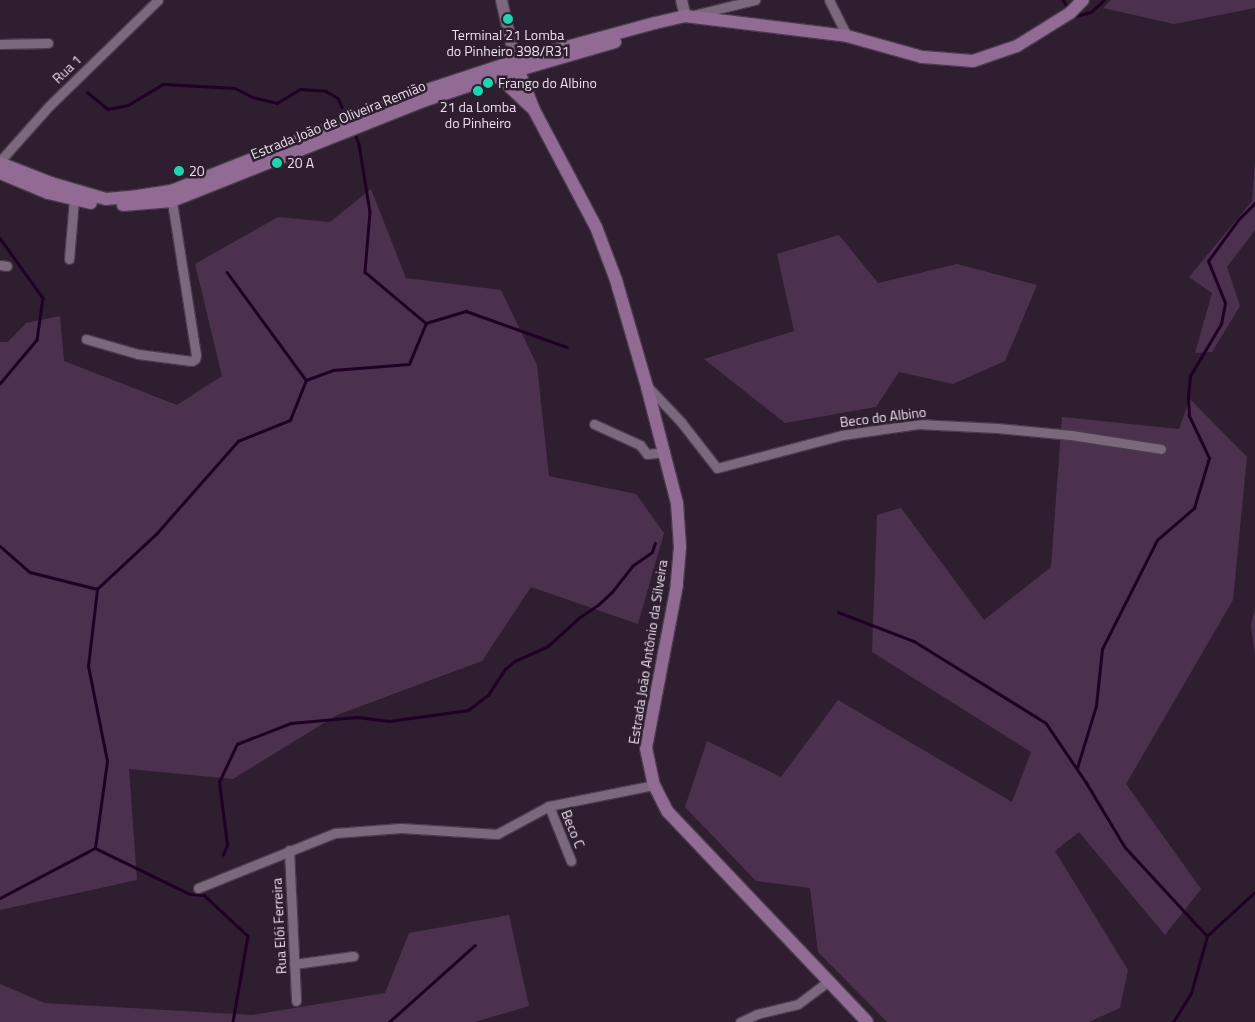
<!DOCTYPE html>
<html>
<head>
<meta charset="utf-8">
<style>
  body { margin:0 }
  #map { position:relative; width:1255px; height:1022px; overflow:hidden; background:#2e1e30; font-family:"Titillium Web",sans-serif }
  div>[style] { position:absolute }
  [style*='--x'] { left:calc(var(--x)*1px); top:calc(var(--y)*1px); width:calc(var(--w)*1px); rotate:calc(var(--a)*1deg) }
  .green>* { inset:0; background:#4c314e }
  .stream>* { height:2.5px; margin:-1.25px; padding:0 1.25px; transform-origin:1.25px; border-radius:1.25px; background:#210025 }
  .roads { filter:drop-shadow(1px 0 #493c4b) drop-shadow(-1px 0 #493c4b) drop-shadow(0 1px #493c4b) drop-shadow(0 -1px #493c4b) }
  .minor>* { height:9px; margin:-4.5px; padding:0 4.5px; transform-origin:4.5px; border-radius:4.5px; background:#7b687c }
  .tertiary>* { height:11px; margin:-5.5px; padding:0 5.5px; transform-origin:5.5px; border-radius:5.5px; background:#7b687c }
  .secondary>* { height:12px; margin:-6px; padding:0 6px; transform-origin:6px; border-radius:6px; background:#916b94 }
  .dots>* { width:14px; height:14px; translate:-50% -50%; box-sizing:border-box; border:2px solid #2e1e30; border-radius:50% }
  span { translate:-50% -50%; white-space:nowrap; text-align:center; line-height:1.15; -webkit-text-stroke:5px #2e1e30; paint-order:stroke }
  .poi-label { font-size:14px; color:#ebe0ec }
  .left { translate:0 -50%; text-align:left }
  .street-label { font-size:14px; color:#ebe0ec }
</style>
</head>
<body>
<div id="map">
  <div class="green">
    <div style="clip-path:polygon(1111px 0,1255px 0,1255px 8px,1174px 24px,1103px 8px)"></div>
    <div style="clip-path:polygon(1255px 160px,1255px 230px,1227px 267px,1240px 306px,1212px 352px,1195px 353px,1212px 293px,1189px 277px,1252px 201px)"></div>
    <div style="clip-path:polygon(371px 189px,406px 278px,501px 290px,537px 365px,549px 476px,636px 494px,664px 533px,638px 624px,531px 587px,482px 661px,337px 715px,233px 779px,129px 769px,137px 880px,0 910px,0 342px,8px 342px,26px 323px,60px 316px,64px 361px,177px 405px,222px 376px,195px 264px,278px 217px,330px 222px)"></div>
    <div style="clip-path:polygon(839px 235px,878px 283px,957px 264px,1037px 285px,1005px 361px,953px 384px,899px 372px,876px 407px,785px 423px,704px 359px,794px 331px,777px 254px)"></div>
    <div style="clip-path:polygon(1190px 399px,1247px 457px,1233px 600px,1126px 784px,1201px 889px,1165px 935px,1079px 832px,1055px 851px,1128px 970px,1120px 1008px,1089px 1022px,887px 1022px,818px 952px,810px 888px,756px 881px,685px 807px,707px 741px,781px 777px,838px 700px,1012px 802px,1031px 752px,872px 652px,877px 515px,901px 508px,984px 620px,1051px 567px,1062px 417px,1179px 429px)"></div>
    <div style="clip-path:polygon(1255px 608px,1255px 657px,1251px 625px)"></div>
    <div style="clip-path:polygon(509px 915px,529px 1006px,475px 1022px,0 1022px,0 984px,45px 1003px,252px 1015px,385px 993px,409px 933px)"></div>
  </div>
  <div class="stream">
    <div style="--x:1063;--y:0;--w:11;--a:56"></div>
    <div style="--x:1075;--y:16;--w:16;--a:-14"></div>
    <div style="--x:1091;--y:12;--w:18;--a:-43"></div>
    <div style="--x:87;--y:92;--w:27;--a:39"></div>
    <div style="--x:108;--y:109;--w:20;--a:-11"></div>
    <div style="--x:128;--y:105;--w:41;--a:-31"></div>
    <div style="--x:163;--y:84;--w:72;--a:3.2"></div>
    <div style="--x:235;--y:88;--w:20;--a:27"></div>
    <div style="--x:253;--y:97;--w:25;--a:14"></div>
    <div style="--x:277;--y:103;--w:27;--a:-31"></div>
    <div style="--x:300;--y:89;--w:26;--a:4"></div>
    <div style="--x:326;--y:91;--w:14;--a:30"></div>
    <div style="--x:338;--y:98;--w:10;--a:66"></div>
    <div style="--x:356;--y:136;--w:9;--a:69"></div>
    <div style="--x:359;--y:144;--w:69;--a:80.8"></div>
    <div style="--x:370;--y:212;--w:60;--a:94.8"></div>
    <div style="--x:365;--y:272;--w:80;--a:39.9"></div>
    <div style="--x:0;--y:238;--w:74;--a:54.4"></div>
    <div style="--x:43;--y:298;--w:42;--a:98.1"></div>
    <div style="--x:37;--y:340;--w:57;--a:130.1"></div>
    <div style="--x:227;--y:272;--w:134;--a:53.8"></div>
    <div style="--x:0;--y:546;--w:40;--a:41"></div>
    <div style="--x:30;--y:572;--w:69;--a:14.2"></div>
    <div style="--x:838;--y:612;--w:81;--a:20.9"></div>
    <div style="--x:914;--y:641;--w:155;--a:31.8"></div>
    <div style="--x:1046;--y:723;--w:71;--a:55.9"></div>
    <div style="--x:1086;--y:782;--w:76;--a:59"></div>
    <div style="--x:1125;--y:847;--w:121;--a:47.3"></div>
    <div style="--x:1077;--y:768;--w:65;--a:-73"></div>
    <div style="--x:1096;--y:706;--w:57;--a:-84"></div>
    <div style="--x:1102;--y:649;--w:122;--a:-63.2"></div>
    <div style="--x:1157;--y:540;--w:49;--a:-40.9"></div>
    <div style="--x:1194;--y:508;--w:52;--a:-73.3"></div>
    <div style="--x:1209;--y:458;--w:47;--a:-115.5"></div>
    <div style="--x:1189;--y:416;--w:20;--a:-93"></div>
    <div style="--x:1188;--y:396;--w:20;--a:-84"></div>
    <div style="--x:1190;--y:376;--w:61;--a:-59.2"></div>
    <div style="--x:1221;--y:324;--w:21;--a:-79"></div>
    <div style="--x:1225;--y:303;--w:45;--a:-112"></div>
    <div style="--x:1208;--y:261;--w:51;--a:-53.8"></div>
    <div style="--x:1238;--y:220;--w:24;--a:-45"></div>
    <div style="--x:95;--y:848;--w:88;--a:-82.1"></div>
    <div style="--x:107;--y:761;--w:97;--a:-101.3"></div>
    <div style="--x:88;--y:666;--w:78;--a:-83.3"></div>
    <div style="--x:97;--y:589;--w:81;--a:-43"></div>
    <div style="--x:156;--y:534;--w:124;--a:-48.6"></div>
    <div style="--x:238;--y:441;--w:56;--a:-22"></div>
    <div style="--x:290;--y:420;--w:43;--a:-68.2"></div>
    <div style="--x:306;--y:380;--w:29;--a:-20"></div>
    <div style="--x:333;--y:370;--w:76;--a:-4.5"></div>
    <div style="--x:409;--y:364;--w:44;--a:-67.5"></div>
    <div style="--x:426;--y:323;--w:42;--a:-16.7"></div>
    <div style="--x:466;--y:311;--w:107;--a:19.6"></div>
    <div style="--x:223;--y:855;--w:11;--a:-68"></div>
    <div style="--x:227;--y:845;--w:64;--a:-97.2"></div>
    <div style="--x:219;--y:782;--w:42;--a:-64.7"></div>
    <div style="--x:237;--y:744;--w:58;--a:-21.3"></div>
    <div style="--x:291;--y:723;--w:66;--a:-5.2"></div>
    <div style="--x:357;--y:717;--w:32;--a:7"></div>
    <div style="--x:389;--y:721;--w:80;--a:-7.9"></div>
    <div style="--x:468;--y:710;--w:25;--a:-37"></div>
    <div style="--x:488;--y:695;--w:31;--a:-57"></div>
    <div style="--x:505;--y:669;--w:13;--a:-39"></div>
    <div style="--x:515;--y:661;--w:36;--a:-24"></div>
    <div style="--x:548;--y:646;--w:43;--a:-42.2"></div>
    <div style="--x:580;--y:617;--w:22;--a:-34"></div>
    <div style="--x:598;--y:605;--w:19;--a:-43"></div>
    <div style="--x:612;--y:592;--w:33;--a:-52"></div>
    <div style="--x:632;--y:566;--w:24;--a:-35"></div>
    <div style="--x:652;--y:552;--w:9;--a:-72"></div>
    <div style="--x:0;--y:898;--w:107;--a:-27.8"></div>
    <div style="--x:95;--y:848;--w:106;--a:25.8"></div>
    <div style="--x:190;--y:894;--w:14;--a:4"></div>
    <div style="--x:204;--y:895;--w:60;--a:43"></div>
    <div style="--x:248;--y:936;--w:87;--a:99.9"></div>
    <div style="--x:389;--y:1022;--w:115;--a:-41.8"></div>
    <div style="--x:1173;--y:1022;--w:34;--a:-58"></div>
    <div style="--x:1191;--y:993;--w:59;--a:-74.3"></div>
    <div style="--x:1207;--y:936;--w:65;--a:-42.5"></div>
  </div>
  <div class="roads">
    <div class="minor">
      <div style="--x:829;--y:0;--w:40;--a:63.4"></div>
      <div style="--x:693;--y:15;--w:64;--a:-13.6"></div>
      <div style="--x:0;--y:44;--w:48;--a:-1.2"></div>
      <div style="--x:0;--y:161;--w:74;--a:-48.3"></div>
      <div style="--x:49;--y:106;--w:152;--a:-44.2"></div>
      <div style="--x:69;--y:259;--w:59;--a:-85.2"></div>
      <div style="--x:0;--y:265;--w:7;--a:8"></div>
      <div style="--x:86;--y:339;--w:54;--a:16.1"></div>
      <div style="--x:138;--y:354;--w:54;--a:7.4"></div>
      <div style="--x:192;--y:361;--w:4;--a:-34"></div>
      <div style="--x:195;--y:359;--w:4;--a:-76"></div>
      <div style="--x:196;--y:355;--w:156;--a:-98.9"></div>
      <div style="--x:649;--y:388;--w:47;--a:46.7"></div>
      <div style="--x:681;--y:422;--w:58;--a:52"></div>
      <div style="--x:717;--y:468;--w:129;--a:-14.8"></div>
      <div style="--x:842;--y:435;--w:77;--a:-8.2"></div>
      <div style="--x:918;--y:424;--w:79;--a:2.9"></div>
      <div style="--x:997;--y:428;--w:74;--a:5.4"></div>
      <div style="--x:1071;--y:435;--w:91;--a:8.8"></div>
      <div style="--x:594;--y:424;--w:51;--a:24.5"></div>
      <div style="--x:640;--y:445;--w:11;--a:52"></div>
      <div style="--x:647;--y:454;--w:18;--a:-6"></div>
      <div style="--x:549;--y:806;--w:59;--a:68.2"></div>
      <div style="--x:289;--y:850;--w:151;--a:87.3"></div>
      <div style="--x:198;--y:888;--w:148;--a:-21.9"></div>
      <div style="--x:335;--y:833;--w:66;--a:-4.3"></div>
      <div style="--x:401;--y:828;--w:96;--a:3.6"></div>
      <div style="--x:497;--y:834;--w:59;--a:-28.3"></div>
      <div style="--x:549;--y:806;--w:107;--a:-11.3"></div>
      <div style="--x:294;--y:964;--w:60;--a:-7.7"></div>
      <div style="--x:740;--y:1022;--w:19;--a:-25"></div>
      <div style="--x:757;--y:1014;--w:42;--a:-13.7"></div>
      <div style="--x:798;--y:1004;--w:36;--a:-37"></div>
    </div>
    <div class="tertiary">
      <div style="--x:501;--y:0;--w:63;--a:77.1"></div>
      <div style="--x:681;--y:0;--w:16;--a:76"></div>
    </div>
    <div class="secondary">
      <div style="--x:515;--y:61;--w:53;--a:68.8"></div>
      <div style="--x:534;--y:110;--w:132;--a:62.1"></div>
      <div style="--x:596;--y:227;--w:57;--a:69.3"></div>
      <div style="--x:616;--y:280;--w:111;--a:73.8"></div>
      <div style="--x:647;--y:387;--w:120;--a:75.5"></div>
      <div style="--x:677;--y:503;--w:44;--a:86.1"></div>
      <div style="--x:680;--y:547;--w:38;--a:95"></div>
      <div style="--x:677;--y:585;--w:166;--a:100.8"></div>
      <div style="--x:646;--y:748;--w:38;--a:78"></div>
      <div style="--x:654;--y:785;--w:30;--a:63"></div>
      <div style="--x:668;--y:812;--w:289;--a:46.5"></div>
      <div style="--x:498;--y:76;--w:45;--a:43.2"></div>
      <div style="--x:0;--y:163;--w:55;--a:21.4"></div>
      <div style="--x:51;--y:183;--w:57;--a:16.2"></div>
      <div style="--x:106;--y:199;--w:32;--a:-5"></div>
      <div style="--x:138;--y:196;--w:33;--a:-9"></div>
      <div style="--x:171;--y:191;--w:269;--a:-21.6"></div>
      <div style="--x:421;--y:92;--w:99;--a:-18.3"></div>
      <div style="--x:515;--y:61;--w:145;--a:-15.2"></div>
      <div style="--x:655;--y:23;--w:31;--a:-13"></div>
      <div style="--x:685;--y:16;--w:163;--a:7"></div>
      <div style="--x:847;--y:36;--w:78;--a:15.6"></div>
      <div style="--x:922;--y:57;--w:51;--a:4.5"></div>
      <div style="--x:973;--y:61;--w:46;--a:-18.8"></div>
      <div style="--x:1017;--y:46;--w:62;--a:-31.9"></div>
      <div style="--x:1070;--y:13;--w:18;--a:-45"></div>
      <div style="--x:0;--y:173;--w:52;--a:22.6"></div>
      <div style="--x:48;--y:193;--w:44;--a:13.1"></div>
      <div style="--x:123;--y:205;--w:49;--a:-4.7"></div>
      <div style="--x:172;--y:201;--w:270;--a:-21.7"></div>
      <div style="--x:423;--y:101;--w:79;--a:-18.4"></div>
      <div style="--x:498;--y:76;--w:122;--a:-16.2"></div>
    </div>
  </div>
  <div class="dots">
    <div style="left:508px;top:19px;background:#1ed5b0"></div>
    <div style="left:488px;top:83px;background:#1ed5b0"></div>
    <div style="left:478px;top:91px;background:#1ed5b0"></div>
    <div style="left:277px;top:163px;background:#1ed5b0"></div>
    <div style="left:179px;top:171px;background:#1ed5b0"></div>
  </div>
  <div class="poi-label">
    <span style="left:508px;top:43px">Terminal 21 Lomba<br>do Pinheiro 398/R31</span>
    <span class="left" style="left:498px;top:83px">Frango do Albino</span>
    <span style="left:478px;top:115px">21 da Lomba<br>do Pinheiro</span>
    <span class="left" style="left:287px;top:163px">20 A</span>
    <span class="left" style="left:189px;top:171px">20</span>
  </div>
  <div class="street-label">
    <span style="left:67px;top:69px;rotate:-44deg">Rua 1</span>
    <span style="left:338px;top:120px;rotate:-22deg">Estrada João de Oliveira Remião</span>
    <span style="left:883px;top:417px;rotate:-7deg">Beco do Albino</span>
    <span style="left:648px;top:652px;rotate:-81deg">Estrada João Antônio da Silveira</span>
    <span style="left:573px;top:829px;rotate:68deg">Beco C</span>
    <span style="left:279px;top:926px;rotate:-93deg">Rua Elói Ferreira</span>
  </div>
</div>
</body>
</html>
